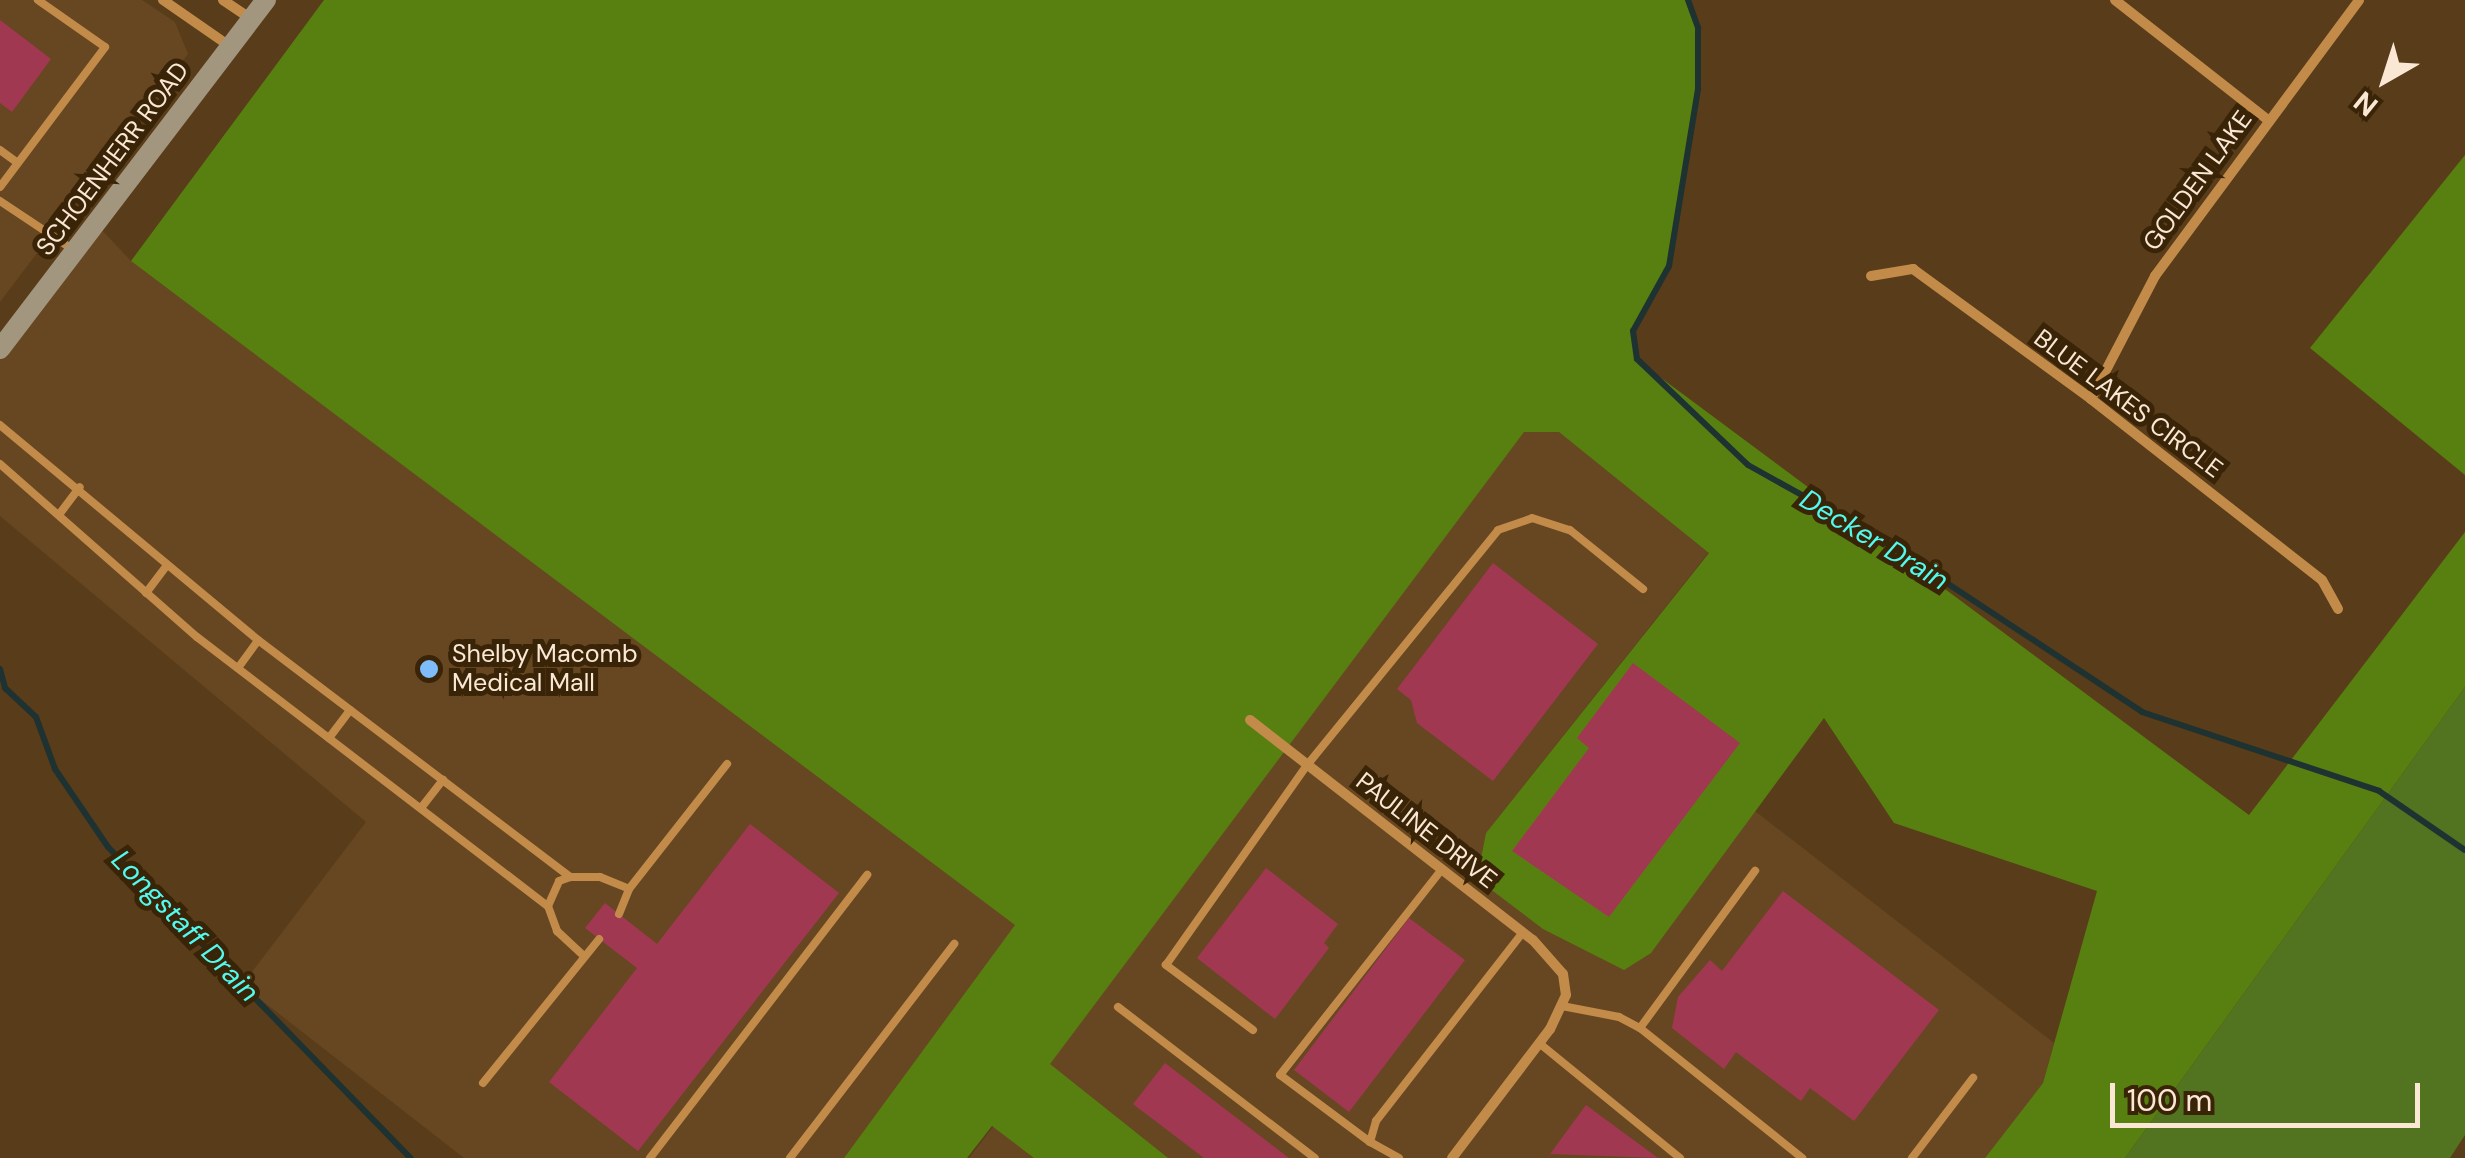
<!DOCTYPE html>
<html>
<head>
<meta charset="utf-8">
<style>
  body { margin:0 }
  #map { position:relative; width:2465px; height:1158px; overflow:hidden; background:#593c19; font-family:"DM Sans",sans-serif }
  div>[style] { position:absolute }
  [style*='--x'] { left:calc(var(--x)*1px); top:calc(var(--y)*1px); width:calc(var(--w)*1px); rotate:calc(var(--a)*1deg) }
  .built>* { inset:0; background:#674721 }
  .green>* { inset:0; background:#52731f }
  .forest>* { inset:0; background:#588010 }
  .stream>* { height:6px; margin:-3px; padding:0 3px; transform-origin:3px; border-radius:3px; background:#1d3231 }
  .building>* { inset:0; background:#a13852 }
  .lane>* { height:8px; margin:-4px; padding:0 4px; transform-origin:4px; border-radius:4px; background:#c38b49 }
  .street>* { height:10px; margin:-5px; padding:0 5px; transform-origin:5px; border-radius:5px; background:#c38b49 }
  .secondary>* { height:20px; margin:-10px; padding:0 10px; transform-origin:10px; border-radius:10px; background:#a3967f }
  .dots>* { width:28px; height:28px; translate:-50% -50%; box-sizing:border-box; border:5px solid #3a2407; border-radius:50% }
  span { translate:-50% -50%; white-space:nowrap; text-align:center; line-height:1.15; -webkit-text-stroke:10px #3a2407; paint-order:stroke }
  .street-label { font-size:25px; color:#fae8d5 }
  .poi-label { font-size:25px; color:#fae8d5 }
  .left { translate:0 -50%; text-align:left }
  .water-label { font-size:28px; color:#52f9ee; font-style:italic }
  .north { position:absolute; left:2335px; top:30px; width:100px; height:100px; -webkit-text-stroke:8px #3a2407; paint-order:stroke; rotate:219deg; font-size:28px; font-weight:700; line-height:40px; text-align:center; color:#fae8d5 }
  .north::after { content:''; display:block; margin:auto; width:35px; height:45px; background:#fae8d5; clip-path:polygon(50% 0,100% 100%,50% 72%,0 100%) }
  .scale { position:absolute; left:2110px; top:1083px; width:310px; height:45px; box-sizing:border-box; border:5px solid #fae8d5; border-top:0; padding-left:12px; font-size:30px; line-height:35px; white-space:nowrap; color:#fae8d5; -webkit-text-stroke:8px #3a2407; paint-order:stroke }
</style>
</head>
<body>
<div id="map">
  <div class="built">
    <div style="clip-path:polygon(0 0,142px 0,175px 22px,188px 54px,0 302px)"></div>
    <div style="clip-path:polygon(96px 224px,131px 261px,1016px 925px,844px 1158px,464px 1158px,242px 985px,366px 822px,0 516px,0 354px)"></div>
    <div style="clip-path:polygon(1524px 432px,1559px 432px,1709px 552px,1486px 833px,1651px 953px,1755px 811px,2054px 1043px,2043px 1083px,1985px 1158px,969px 1158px)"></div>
  </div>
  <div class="green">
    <div style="clip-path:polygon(2465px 687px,2465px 1135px,2450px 1158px,2125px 1158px)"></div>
  </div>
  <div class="forest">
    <div style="clip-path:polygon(324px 0,1688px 0,1698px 28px,1698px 89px,1669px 266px,1633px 331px,1637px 360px,2249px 815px,2465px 532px,2465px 687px,2125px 1158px,1985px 1158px,2043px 1083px,2097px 891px,1894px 823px,1824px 718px,1651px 953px,1624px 970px,1543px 929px,1477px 879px,1486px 833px,1709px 553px,1559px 432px,1524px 432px,1050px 1064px,1168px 1158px,1034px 1158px,992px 1126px,967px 1158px,844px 1158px,1015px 925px,131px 261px)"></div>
    <div style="clip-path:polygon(2465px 155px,2465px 475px,2310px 348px)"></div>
  </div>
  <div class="stream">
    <div style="--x:1688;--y:0;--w:30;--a:70"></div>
    <div style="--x:1698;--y:28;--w:61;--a:90"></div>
    <div style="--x:1698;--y:89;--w:179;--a:99.3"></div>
    <div style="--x:1669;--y:266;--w:74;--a:119"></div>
    <div style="--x:1633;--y:331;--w:28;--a:82"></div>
    <div style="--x:1637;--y:359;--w:153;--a:43.7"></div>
    <div style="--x:1748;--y:465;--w:144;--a:29.1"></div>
    <div style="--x:1874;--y:535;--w:321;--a:33.4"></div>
    <div style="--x:2142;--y:712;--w:250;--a:18.4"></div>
    <div style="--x:2379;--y:791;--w:104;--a:34.5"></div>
    <div style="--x:0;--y:669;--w:20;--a:75"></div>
    <div style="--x:5;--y:688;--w:42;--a:43.1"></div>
    <div style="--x:36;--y:717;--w:55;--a:69.9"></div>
    <div style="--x:55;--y:769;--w:94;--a:55.8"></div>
    <div style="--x:108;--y:847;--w:434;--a:45.8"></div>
  </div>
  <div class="building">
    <div style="clip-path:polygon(0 20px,51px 59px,12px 112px,0 103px)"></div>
    <div style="clip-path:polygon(1493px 563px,1598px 644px,1493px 781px,1417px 723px,1411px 700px,1397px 689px)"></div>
    <div style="clip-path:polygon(1633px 663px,1740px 743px,1609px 917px,1512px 851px,1589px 748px,1577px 738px)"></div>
    <div style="clip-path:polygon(750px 824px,839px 893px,638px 1151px,549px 1082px,637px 968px,585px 928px,605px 903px,657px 944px)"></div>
    <div style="clip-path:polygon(1266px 868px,1338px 924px,1324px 943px,1329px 948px,1275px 1019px,1197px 958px)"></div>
    <div style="clip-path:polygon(1783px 891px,1939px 1010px,1854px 1121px,1810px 1088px,1801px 1101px,1736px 1052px,1724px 1069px,1672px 1028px,1678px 997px,1710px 960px,1722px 971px)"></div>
    <div style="clip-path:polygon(1409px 918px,1465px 960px,1349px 1112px,1294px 1070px)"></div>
    <div style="clip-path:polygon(1165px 1063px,1289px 1158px,1204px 1158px,1133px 1104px)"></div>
    <div style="clip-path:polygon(1586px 1105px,1658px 1158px,1550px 1154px)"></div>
  </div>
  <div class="lane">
    <div style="--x:0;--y:150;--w:22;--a:36"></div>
    <div style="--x:0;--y:187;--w:175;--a:-53.1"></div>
    <div style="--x:105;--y:47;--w:82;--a:-145"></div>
    <div style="--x:0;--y:201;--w:90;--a:33.7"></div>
    <div style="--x:0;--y:425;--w:336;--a:39.8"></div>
    <div style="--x:258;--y:640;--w:392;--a:37.2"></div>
    <div style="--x:570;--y:877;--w:30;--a:0"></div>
    <div style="--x:600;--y:877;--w:31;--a:22"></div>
    <div style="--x:0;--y:464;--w:262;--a:41.3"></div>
    <div style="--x:197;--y:637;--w:442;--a:37.5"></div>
    <div style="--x:548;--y:906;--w:27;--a:70"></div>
    <div style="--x:557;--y:931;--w:34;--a:43"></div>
    <div style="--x:61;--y:512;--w:31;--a:-53"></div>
    <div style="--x:146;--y:593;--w:34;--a:-53"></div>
    <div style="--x:238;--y:668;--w:34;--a:-54"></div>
    <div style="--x:329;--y:738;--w:35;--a:-53"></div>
    <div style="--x:421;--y:808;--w:36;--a:-52"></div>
    <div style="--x:548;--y:906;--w:27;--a:-66"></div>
    <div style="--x:559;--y:881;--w:12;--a:-20"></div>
    <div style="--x:619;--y:914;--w:27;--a:-68"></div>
    <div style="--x:629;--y:889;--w:159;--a:-51.9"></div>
    <div style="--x:1562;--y:1006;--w:58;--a:10.9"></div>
    <div style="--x:1619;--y:1017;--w:24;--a:28"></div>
    <div style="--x:1640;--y:1028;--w:208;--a:38.7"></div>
    <div style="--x:1118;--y:1007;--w:248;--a:37.5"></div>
    <div style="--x:1640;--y:1028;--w:195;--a:-53.8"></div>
    <div style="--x:1253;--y:1030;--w:109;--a:-143.2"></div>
    <div style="--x:1166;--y:965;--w:246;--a:-54.8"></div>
    <div style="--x:1308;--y:764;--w:301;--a:-50.9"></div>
    <div style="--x:1498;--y:530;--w:36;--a:-19"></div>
    <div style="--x:1532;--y:518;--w:40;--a:18"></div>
    <div style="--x:1570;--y:530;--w:94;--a:38.9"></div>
    <div style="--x:1539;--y:1043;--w:182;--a:39.2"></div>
    <div style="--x:483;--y:1083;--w:185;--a:-51.1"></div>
    <div style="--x:1370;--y:1142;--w:112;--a:-143.3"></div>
    <div style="--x:1280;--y:1075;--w:262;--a:-51.8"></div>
    <div style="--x:650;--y:1158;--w:357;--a:-52.5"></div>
    <div style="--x:790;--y:1158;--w:270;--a:-52.5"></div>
    <div style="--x:1399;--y:1158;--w:33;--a:-151"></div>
    <div style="--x:1370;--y:1142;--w:22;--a:-74"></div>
    <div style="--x:1376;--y:1121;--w:239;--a:-52.1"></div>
    <div style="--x:1912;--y:1158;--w:101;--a:-52.7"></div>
  </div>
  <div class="street">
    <div style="--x:163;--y:0;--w:83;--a:34.7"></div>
    <div style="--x:223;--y:0;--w:34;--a:34"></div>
    <div style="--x:2115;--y:0;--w:193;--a:38.1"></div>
    <div style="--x:1871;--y:276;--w:43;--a:-9.5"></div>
    <div style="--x:1913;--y:269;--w:220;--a:36.1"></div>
    <div style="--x:2091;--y:399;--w:293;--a:38.1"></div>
    <div style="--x:2322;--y:580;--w:33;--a:61"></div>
    <div style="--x:2091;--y:399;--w:139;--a:-62.5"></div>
    <div style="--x:2155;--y:276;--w:343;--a:-53.5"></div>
    <div style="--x:1250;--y:720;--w:358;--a:37.9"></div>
    <div style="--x:1533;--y:940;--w:45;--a:48.6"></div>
    <div style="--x:1563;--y:974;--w:21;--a:82"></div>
    <div style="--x:1566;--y:995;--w:38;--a:115"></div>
    <div style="--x:1550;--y:1029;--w:162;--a:127.2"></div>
  </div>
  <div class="secondary">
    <div style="--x:0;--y:349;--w:439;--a:-52.7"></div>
  </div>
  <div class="dots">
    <div style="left:429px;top:669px;background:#7fbdfa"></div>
  </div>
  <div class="street-label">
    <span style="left:113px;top:159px;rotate:-53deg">SCHOENHERR ROAD</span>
    <span style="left:2198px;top:181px;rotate:-54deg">GOLDEN LAKE</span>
    <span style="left:2128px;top:404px;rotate:37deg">BLUE LAKES CIRCLE</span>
    <span style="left:1426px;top:831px;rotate:38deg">PAULINE DRIVE</span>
  </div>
  <div class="poi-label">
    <span class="left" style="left:452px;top:669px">Shelby Macomb<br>Medical Mall</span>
  </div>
  <div class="water-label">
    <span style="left:1874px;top:540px;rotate:31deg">Decker Drain</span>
    <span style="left:185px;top:926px;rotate:46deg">Longstaff Drain</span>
  </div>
  <div class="north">N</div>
  <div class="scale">100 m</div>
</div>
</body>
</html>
